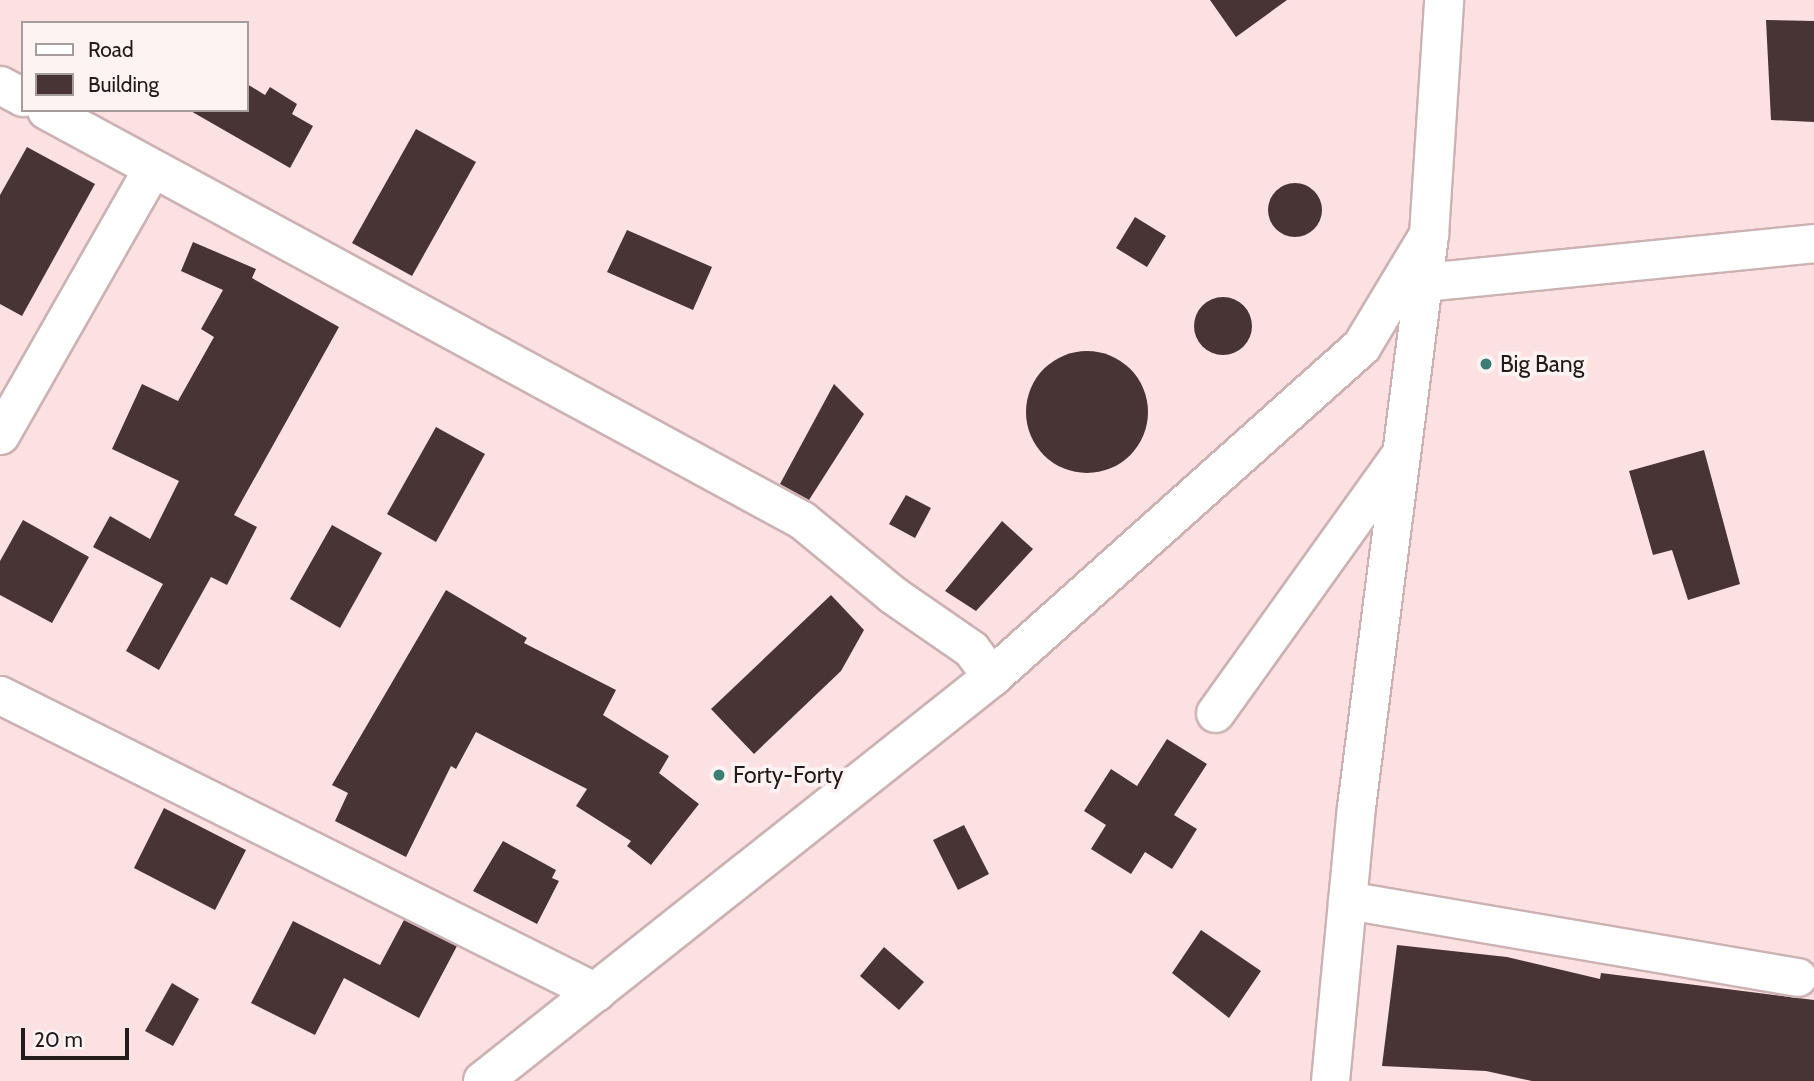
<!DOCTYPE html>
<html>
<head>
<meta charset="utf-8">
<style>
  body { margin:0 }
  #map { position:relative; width:1814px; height:1081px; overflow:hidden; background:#fce1e2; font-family:Cabin,sans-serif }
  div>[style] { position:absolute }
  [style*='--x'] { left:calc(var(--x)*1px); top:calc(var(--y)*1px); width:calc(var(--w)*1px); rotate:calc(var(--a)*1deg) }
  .building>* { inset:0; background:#483434 }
  .round { border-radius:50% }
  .roads { filter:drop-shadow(2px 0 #ccb2b3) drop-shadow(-2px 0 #ccb2b3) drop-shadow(0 2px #ccb2b3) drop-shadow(0 -2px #ccb2b3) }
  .street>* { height:37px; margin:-18.5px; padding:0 18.5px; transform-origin:18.5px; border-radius:18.5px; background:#fff }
  .secondary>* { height:38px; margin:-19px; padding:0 19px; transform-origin:19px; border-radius:19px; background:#fff }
  .dots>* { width:19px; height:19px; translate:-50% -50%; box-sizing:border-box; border:4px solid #fef3f3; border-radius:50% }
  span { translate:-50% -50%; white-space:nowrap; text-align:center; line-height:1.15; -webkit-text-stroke:7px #fef3f3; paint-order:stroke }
  .poi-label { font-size:23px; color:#231a1a }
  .left { translate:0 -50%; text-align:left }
  .legend { position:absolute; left:21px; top:21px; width:228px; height:91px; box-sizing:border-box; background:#fef3f3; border:2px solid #a69c9c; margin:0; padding:9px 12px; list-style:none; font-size:21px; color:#231a1a }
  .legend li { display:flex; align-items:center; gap:14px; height:35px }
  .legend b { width:35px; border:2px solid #a69c9c }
  .scale { position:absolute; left:21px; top:1028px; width:108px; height:32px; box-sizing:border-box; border:4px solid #231a1a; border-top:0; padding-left:9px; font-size:21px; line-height:24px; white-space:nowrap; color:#231a1a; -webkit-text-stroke:5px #fef3f3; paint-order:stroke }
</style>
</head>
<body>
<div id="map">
  <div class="building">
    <div style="clip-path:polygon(1210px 0,1287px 0,1236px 37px)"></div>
    <div style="clip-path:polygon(1766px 20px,1814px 21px,1814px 122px,1771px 120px)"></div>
    <div style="clip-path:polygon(247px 84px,265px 95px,270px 87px,297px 104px,292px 114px,313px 126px,290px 168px,189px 110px,247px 110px)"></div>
    <div style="clip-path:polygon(416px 129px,476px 162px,412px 276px,352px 243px)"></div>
    <div style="clip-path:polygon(27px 147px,95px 184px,22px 316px,0 304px,0 195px)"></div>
    <div class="round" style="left:1268px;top:183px;width:54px;height:54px"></div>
    <div style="clip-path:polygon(1135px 217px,1166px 236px,1147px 267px,1116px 248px)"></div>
    <div style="clip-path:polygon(627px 230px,712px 267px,693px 310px,607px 272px)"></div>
    <div style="clip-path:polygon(193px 242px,256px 269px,252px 278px,339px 327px,234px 515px,257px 527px,227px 585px,211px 577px,159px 670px,126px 651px,163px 584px,93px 547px,110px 516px,150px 539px,179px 481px,112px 449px,142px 384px,178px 401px,214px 337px,201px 329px,223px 290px,181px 271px)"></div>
    <div class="round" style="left:1194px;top:297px;width:58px;height:58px"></div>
    <div class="round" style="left:1026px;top:351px;width:122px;height:122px"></div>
    <div style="clip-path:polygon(834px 384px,864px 414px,809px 500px,780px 484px)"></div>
    <div style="clip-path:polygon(436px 427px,485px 454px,436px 542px,387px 514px)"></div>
    <div style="clip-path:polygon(1704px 450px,1740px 584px,1688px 600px,1672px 550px,1653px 555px,1629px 471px)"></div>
    <div style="clip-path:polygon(906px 495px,931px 508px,915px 538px,889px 524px)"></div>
    <div style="clip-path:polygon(23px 520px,89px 557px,52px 623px,0 595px,0 561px)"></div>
    <div style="clip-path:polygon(1002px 521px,1033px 549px,976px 611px,945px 591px)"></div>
    <div style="clip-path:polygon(332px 525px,382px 553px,340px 628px,290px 599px)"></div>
    <div style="clip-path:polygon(446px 590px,527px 638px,524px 643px,616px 690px,603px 715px,669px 756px,659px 773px,699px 804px,651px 865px,627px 846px,631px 841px,576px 806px,587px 789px,476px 732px,456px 769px,451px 766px,406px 857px,335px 821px,348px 793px,332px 785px)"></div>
    <div style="clip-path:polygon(831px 595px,864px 630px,841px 671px,754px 754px,711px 709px)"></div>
    <div style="clip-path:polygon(1167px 739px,1207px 764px,1174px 815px,1197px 829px,1172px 869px,1145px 852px,1131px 874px,1091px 849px,1106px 825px,1084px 811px,1111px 769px,1137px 786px)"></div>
    <div style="clip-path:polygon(164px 808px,246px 850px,215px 910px,134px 868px)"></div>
    <div style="clip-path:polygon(964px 825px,989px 874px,958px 890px,933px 840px)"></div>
    <div style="clip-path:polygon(503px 841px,556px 870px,552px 878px,559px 881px,537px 924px,473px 891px)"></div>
    <div style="clip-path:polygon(404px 920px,457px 946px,419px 1018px,344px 978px,315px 1035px,251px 1003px,293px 921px,380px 965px)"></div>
    <div style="clip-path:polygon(1201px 930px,1261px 971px,1229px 1018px,1172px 973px)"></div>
    <div style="clip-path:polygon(1397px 945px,1507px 957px,1600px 979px,1601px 973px,1814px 1000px,1814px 1081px,1532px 1081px,1486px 1071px,1382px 1066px)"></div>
    <div style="clip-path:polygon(884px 947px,924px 982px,899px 1010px,860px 976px)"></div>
    <div style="clip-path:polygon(172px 983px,199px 999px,173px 1046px,145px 1031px)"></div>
  </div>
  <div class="roads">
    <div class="street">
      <div style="--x:0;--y:85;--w:26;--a:28"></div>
      <div style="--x:46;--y:110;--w:860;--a:28.47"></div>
      <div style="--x:802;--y:520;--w:118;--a:39.5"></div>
      <div style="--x:893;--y:595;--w:95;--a:34.7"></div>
      <div style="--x:971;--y:649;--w:35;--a:53"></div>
      <div style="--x:1424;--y:282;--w:392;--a:-5.7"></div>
      <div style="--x:0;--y:435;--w:307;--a:-60.3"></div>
      <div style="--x:0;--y:695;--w:666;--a:26.49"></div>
      <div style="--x:1215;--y:713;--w:316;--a:-54.4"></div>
      <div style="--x:1347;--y:900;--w:457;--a:9.7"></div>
      <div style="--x:1330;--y:1081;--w:275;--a:-84.6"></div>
      <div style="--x:1356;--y:807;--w:577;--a:-82.73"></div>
    </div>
    <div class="secondary">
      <div style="--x:483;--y:1081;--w:650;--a:-38.44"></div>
      <div style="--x:992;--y:677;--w:496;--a:-41.8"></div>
      <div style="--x:1362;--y:346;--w:130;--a:-58.9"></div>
      <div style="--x:1429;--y:235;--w:235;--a:-86.3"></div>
    </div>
  </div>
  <div class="dots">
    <div style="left:1486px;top:364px;background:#3b7f73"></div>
    <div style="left:719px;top:775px;background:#3b7f73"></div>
  </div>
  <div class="poi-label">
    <span class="left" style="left:1500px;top:364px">Big Bang</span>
    <span class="left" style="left:733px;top:775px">Forty-Forty</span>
  </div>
  <ul class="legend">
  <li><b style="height:9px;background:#fff"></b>Road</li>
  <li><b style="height:19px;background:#483434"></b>Building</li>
  </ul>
  <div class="scale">20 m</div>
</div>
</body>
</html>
